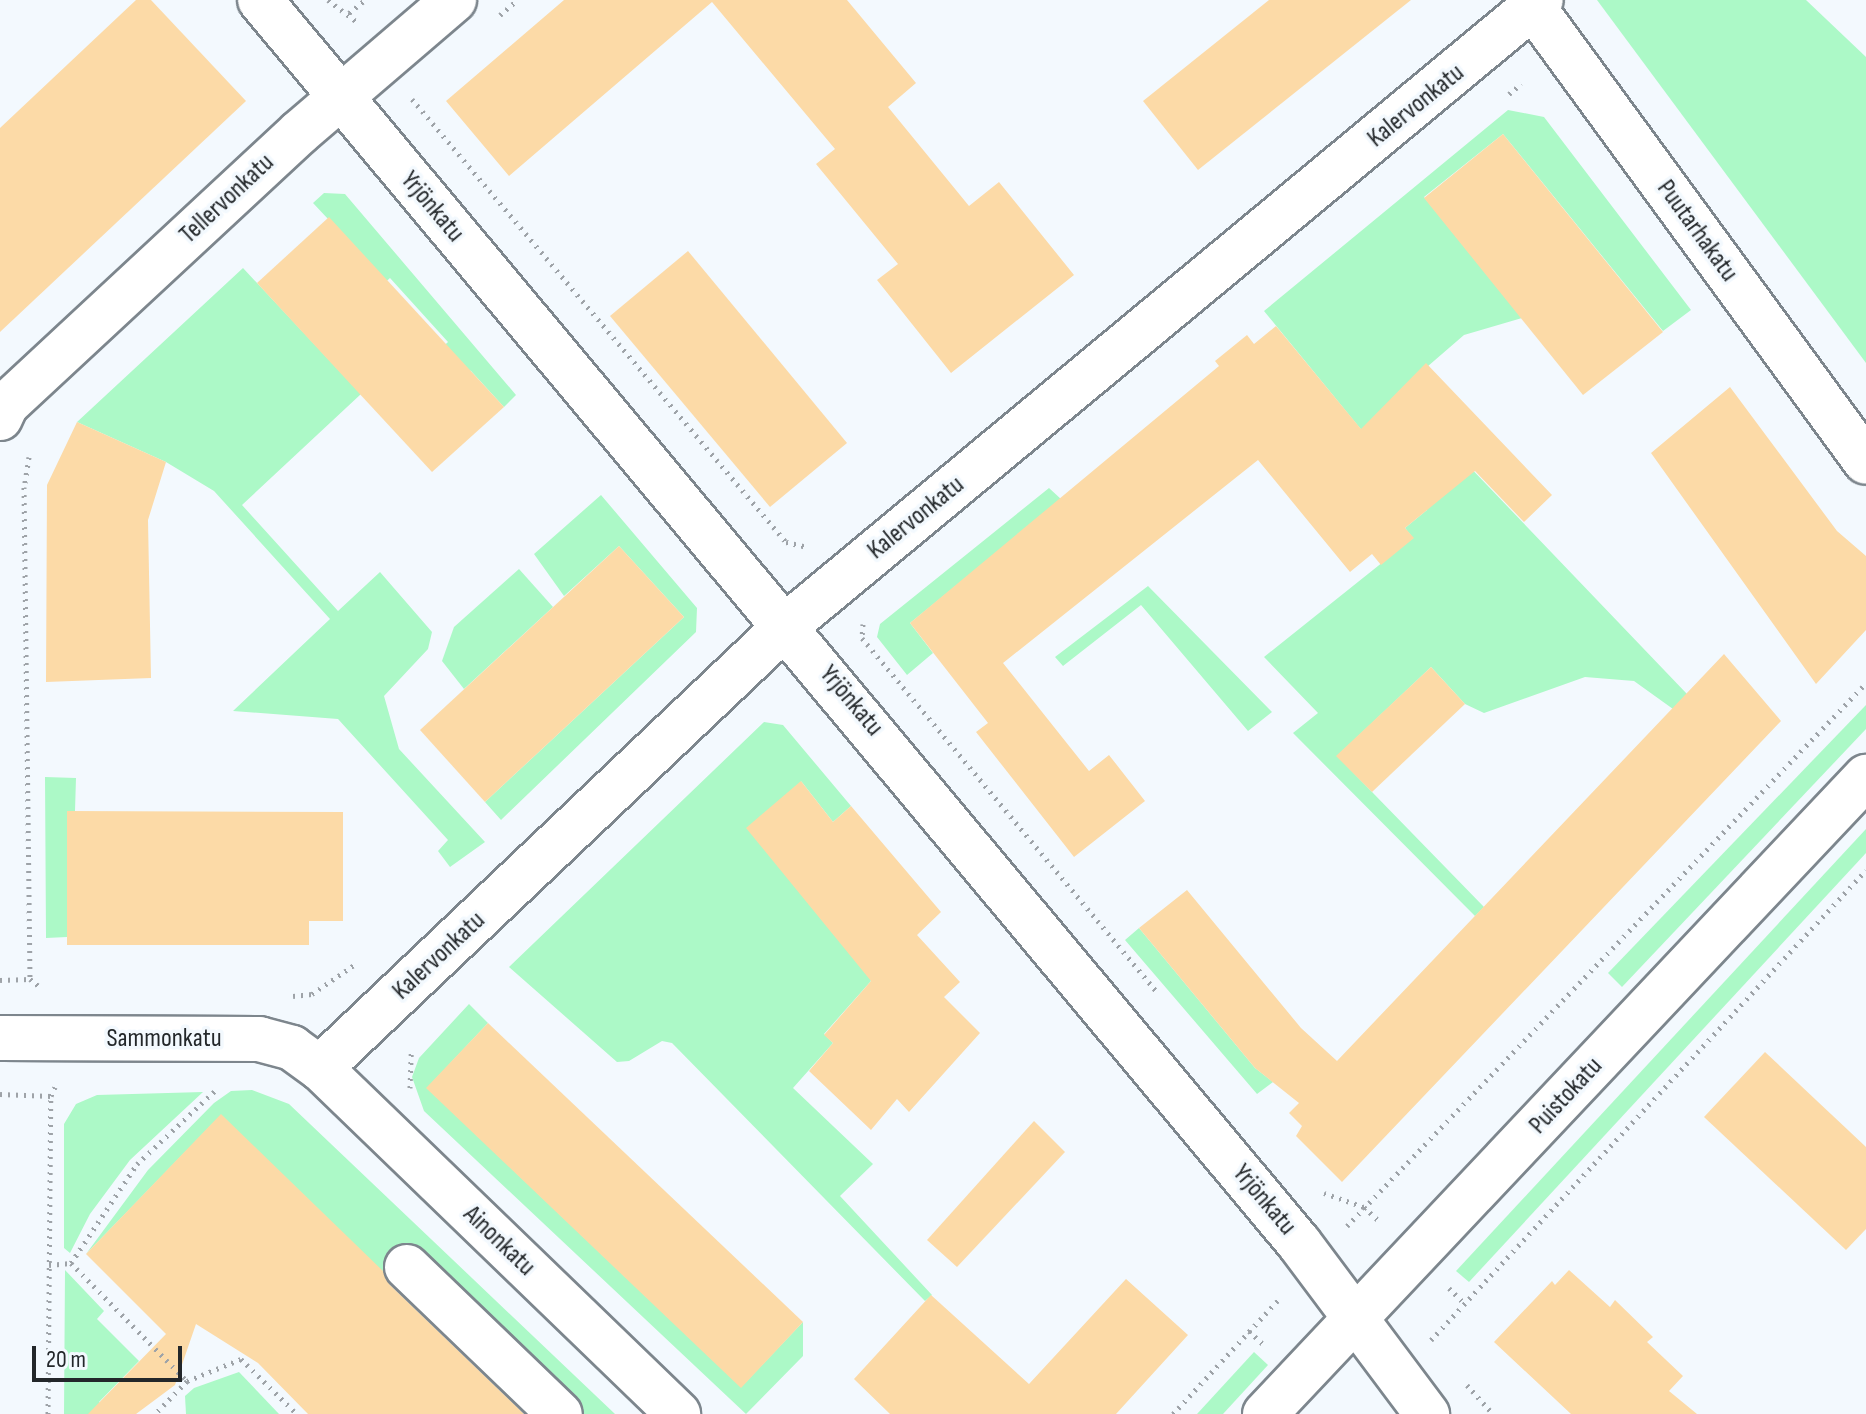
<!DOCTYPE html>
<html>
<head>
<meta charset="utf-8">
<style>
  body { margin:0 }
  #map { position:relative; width:1866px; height:1414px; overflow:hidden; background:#f3f9fe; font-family:"Sofia Sans Condensed",sans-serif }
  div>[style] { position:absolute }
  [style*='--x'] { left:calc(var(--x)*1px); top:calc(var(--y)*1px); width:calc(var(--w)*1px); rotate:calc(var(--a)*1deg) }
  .green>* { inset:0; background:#acf9c7 }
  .building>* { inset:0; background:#fcdaa7 }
  .path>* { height:5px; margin-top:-2.5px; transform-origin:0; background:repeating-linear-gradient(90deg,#9ea3a8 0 2px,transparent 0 8px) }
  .roads { filter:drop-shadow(2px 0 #7d868d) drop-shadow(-2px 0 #7d868d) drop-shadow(0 2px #7d868d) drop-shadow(0 -2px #7d868d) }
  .minor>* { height:44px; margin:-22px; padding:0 22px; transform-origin:22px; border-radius:22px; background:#fff }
  .major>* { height:44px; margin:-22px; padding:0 22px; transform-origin:22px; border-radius:22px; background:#fff }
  span { translate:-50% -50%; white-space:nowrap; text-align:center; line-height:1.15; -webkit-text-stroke:7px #f3f9fe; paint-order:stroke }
  .street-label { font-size:26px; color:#23272a }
  .scale { position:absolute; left:32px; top:1346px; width:150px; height:36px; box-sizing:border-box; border:4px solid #23272a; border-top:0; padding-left:10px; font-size:24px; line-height:28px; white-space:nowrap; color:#23272a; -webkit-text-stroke:6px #f3f9fe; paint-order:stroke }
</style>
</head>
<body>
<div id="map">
  <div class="green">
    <div style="clip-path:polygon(1597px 0,1806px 0,1866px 57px,1866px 363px)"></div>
    <div style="clip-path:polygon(1508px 110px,1544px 117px,1691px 310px,1663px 331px,1503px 134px,1424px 197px,1522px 318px,1464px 335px,1398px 392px,1687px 694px,1673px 709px,1634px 681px,1585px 677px,1484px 713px,1465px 704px,1431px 667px,1337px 756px,1484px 907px,1475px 916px,1293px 733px,1318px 713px,1264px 657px,1413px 538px,1405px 528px,1427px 510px,1264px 311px)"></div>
    <div style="clip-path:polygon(324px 193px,345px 194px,516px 395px,504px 407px,471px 371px,435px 354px,448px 342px,390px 278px,376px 291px,360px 253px,313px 203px)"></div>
    <div style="clip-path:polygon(243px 268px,361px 394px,242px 505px,338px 611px,380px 572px,432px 632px,428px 649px,384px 696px,399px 749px,485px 842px,450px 867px,438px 851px,448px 840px,338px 719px,233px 711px,330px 619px,214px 491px,166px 462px,77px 422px)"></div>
    <div style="clip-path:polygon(1049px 488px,1062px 500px,910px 623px,933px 653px,907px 675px,877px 637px,880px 624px)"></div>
    <div style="clip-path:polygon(601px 495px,697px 608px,696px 632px,501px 820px,485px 802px,684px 617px,619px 546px,564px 596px,534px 554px)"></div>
    <div style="clip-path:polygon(519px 569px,553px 607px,464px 689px,442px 661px,454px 627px)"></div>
    <div style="clip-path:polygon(1148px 586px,1272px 712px,1248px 731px,1141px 605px,1063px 666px,1055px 657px)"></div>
    <div style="clip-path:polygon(1866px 705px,1866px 729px,1622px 987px,1608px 973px)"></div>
    <div style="clip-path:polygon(764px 722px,783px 725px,851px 806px,833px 822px,801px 781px,871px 981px,824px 1034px,833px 1043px,793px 1088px,873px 1164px,840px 1196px,932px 1295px,925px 1301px,672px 1043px,662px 1041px,629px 1061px,617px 1062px,509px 967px)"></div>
    <div style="clip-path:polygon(45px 777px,76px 778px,75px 811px,67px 812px,67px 937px,46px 938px)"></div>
    <div style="clip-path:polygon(1866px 829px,1866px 853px,1469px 1282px,1456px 1271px)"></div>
    <div style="clip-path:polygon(1139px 928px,1255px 1068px,1273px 1082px,1257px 1094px,1125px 940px)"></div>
    <div style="clip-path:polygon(469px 1004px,488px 1023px,427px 1088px,741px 1387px,803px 1322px,803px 1356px,746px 1414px,424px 1111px,412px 1077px,419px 1058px)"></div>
    <div style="clip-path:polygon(252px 1090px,289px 1104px,615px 1414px,573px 1414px,386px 1273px,360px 1298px,221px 1115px,86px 1254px,148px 1170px,214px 1103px,231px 1091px)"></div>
    <div style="clip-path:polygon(203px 1092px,130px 1160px,90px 1214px,70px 1253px,64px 1248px,64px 1124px,76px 1104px,97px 1095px)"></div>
    <div style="clip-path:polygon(65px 1270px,104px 1311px,97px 1319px,139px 1361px,99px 1402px,110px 1414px,64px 1414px)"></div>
    <div style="clip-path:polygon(1254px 1352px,1268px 1365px,1223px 1414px,1197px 1414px)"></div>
    <div style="clip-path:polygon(239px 1372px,279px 1414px,186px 1414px,185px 1396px,194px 1388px)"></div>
  </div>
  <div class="building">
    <div style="clip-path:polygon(136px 0,151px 0,246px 101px,0 332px,0 128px)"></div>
    <div style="clip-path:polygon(564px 0,847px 0,916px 83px,888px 107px,969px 206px,999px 182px,1074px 275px,951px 373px,877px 280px,898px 264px,816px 164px,835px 149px,712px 2px,509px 176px,446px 101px)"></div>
    <div style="clip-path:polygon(1269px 0,1411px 0,1198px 170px,1143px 101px)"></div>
    <div style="clip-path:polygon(1503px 134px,1663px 332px,1583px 395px,1424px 198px)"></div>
    <div style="clip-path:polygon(329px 217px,504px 407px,432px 472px,257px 283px)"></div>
    <div style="clip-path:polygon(688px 251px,847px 443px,770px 507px,610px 316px)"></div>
    <div style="clip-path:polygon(1276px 326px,1361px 429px,1426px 363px,1552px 495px,1524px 522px,1475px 471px,1405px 528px,1414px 538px,1381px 565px,1372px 554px,1350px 572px,1258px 460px,1003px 663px,1089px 771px,1109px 755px,1145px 801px,1074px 857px,976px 732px,988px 723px,910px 623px,1219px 366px,1215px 361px,1247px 335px,1254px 344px)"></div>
    <div style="clip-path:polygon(1730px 387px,1837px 531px,1866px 556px,1866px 630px,1816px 684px,1651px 453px)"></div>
    <div style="clip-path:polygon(77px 422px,166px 462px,148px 520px,151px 678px,46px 682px,47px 485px)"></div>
    <div style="clip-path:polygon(619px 546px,684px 617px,485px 802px,420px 730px)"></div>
    <div style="clip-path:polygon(1724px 654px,1781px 721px,1342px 1182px,1296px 1136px,1302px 1126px,1289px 1113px,1299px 1103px,1255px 1068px,1139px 928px,1187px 890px,1301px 1028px,1337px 1061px)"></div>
    <div style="clip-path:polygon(1431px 667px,1465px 704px,1372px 792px,1336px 756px)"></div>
    <div style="clip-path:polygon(801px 781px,833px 822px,851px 806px,941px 912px,917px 935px,960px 982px,944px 997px,980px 1033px,909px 1112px,897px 1099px,871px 1130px,809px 1071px,833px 1043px,824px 1035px,871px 981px,746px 828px)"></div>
    <div style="clip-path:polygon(67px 811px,343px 812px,343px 921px,309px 921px,309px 945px,67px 945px)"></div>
    <div style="clip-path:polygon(488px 1023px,803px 1322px,741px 1388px,426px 1088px)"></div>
    <div style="clip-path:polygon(1765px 1052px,1866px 1147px,1866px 1229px,1846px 1250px,1704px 1117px)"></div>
    <div style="clip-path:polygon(221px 1114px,383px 1271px,390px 1285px,524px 1414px,308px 1414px,258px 1363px,196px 1324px,175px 1385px,136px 1414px,88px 1414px,166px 1334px,86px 1254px)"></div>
    <div style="clip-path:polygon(1034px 1121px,1065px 1152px,957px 1267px,927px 1240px)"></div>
    <div style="clip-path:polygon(1569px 1270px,1610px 1307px,1615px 1300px,1653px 1337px,1647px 1342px,1683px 1376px,1669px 1391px,1697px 1414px,1571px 1414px,1494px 1342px,1552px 1281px,1555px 1285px)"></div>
    <div style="clip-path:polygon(1126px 1279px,1188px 1335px,1116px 1414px,890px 1414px,854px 1379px,931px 1295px,1029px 1384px)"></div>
  </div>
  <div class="path">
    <div style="--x:328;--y:0;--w:36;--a:37"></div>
    <div style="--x:349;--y:13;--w:21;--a:-39"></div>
    <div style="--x:500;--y:15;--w:23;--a:-41"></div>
    <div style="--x:1509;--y:94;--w:16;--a:-40"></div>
    <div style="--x:412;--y:99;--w:580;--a:49.83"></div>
    <div style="--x:786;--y:542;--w:22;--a:13"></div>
    <div style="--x:29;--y:457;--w:30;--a:99"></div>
    <div style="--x:24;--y:487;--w:492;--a:89.3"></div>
    <div style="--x:863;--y:624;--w:14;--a:94"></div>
    <div style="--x:862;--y:638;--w:461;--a:50.2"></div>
    <div style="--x:0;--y:980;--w:30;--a:-2"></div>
    <div style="--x:30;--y:979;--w:14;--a:39"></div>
    <div style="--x:293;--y:996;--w:19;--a:-6"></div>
    <div style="--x:312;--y:994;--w:51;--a:-34.6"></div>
    <div style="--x:410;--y:1088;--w:37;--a:-88"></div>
    <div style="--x:0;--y:1094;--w:51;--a:2.2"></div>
    <div style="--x:51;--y:1096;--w:10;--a:-66"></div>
    <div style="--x:1324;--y:1193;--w:42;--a:19.3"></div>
    <div style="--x:1364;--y:1207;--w:23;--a:43"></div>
    <div style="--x:1347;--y:1226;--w:751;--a:-46.29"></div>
    <div style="--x:71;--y:1263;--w:119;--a:-56.3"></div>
    <div style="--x:137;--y:1164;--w:111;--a:-43.2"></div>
    <div style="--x:49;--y:1265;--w:22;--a:-5"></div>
    <div style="--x:71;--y:1263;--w:165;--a:45.5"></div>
    <div style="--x:187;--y:1381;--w:46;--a:134.1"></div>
    <div style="--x:1449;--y:1288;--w:20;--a:45"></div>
    <div style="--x:1249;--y:1331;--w:23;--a:43"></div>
    <div style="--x:1431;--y:1340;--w:640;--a:-47.21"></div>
    <div style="--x:187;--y:1381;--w:58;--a:-22.2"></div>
    <div style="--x:241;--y:1359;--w:78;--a:44.5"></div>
    <div style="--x:1467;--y:1385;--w:39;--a:48"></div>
    <div style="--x:48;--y:1414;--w:318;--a:-89.5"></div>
    <div style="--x:1173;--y:1414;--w:158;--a:-47.3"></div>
  </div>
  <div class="roads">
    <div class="minor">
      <div style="--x:260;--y:0;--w:1620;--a:50.11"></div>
      <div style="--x:1299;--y:1243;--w:214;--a:53.2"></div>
      <div style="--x:1528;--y:0;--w:572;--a:53.81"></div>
      <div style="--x:0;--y:418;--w:14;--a:-65"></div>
      <div style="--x:6;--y:405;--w:401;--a:-42.9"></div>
      <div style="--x:300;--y:132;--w:203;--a:-40.6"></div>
      <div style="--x:0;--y:1038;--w:259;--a:0.2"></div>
      <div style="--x:259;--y:1039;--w:34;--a:15"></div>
      <div style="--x:292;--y:1048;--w:34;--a:36"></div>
      <div style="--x:320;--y:1068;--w:498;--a:44"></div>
      <div style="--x:320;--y:1068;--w:644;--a:-43.49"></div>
      <div style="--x:787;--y:625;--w:979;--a:-39.66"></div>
      <div style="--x:407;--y:1267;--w:212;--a:43.9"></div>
    </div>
    <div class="major">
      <div style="--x:1265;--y:1414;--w:876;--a:-46.67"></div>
    </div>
  </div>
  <div class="street-label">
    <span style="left:1416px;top:106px;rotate:-39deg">Kalervonkatu</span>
    <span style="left:227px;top:199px;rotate:-43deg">Tellervonkatu</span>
    <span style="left:432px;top:207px;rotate:50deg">Yrjönkatu</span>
    <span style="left:1697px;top:231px;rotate:54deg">Puutarhakatu</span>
    <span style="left:916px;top:518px;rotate:-39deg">Kalervonkatu</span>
    <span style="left:851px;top:701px;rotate:50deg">Yrjönkatu</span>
    <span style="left:439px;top:956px;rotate:-43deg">Kalervonkatu</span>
    <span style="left:164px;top:1039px">Sammonkatu</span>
    <span style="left:1566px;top:1096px;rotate:-47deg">Puistokatu</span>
    <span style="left:1264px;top:1200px;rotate:50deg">Yrjönkatu</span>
    <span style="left:499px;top:1241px;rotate:44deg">Ainonkatu</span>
  </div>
  <div class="scale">20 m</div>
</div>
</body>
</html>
